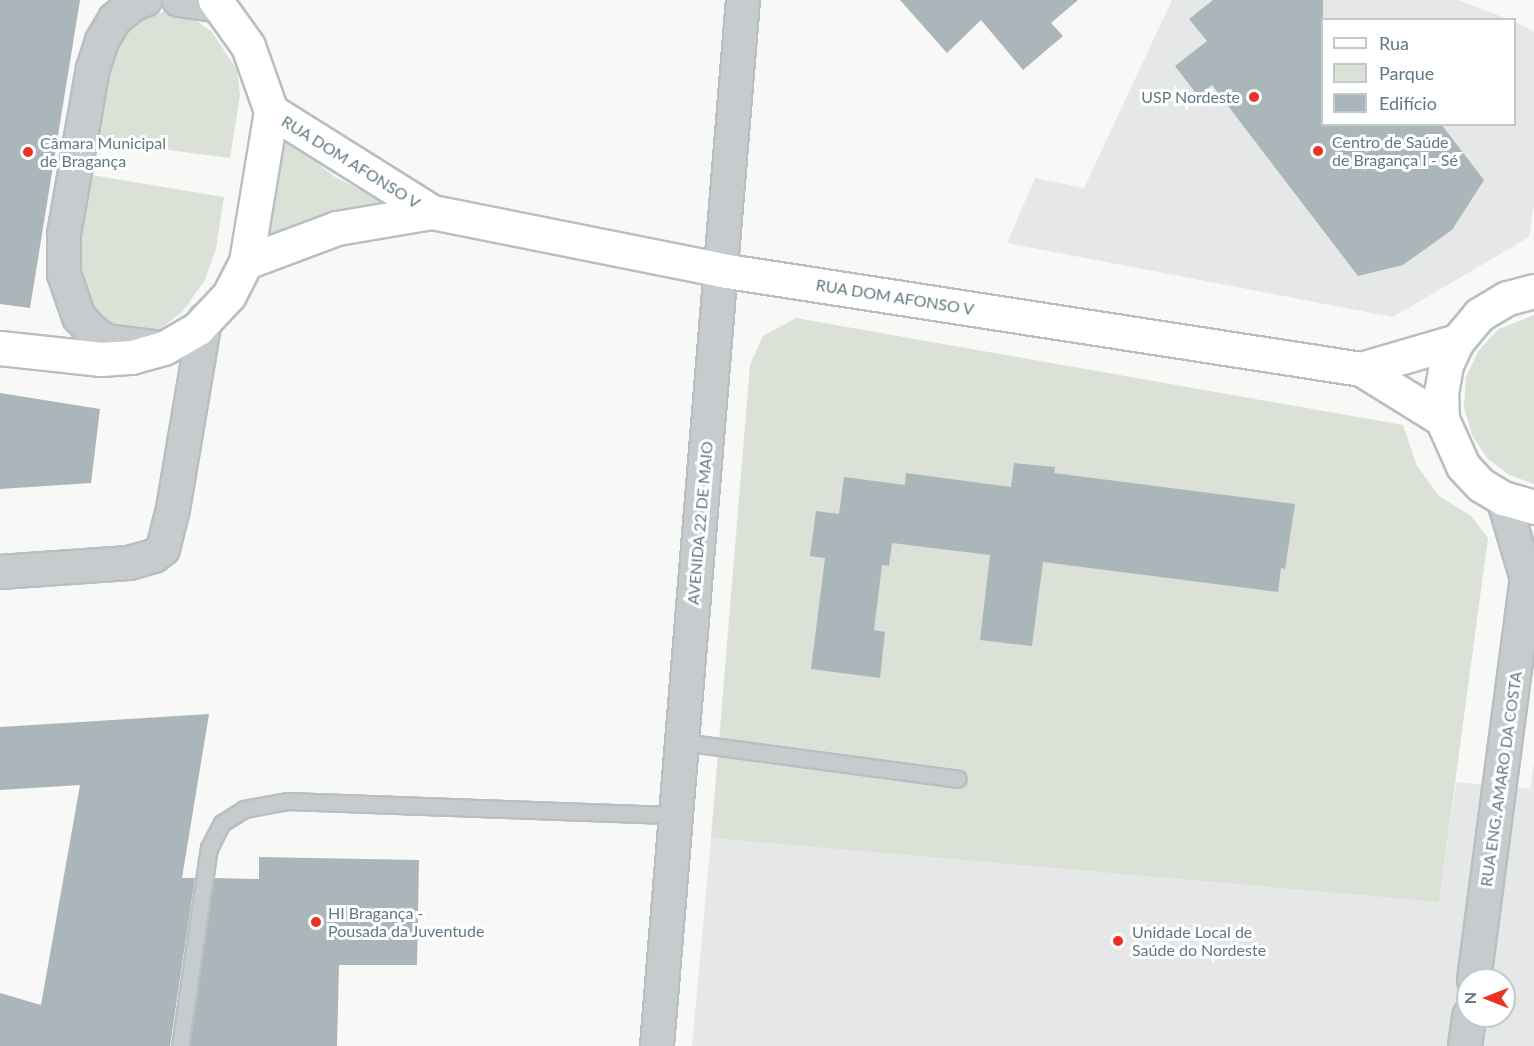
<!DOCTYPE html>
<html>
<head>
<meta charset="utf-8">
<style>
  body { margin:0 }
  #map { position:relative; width:1534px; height:1046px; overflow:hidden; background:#f8f8f6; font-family:Lato,sans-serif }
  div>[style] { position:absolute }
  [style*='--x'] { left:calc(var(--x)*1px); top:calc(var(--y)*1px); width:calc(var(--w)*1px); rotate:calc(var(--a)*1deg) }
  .built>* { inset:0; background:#e6e8e7 }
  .green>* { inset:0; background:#dbe1d6 }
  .building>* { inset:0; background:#aab6b9 }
  .roads { filter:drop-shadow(2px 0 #b8bfc2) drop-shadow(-2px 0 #b8bfc2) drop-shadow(0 2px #b8bfc2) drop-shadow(0 -2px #b8bfc2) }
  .lane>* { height:15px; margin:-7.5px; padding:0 7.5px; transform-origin:7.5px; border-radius:7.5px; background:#c6cbcd }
  .street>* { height:32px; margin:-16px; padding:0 16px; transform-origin:16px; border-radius:16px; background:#c6cbcd }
  .secondary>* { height:33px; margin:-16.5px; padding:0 16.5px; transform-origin:16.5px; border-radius:16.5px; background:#fff }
  .dots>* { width:16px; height:16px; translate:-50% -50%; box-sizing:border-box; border:3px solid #fff; border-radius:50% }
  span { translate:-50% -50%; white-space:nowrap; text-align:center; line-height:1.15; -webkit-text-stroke:6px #fff; paint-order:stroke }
  .poi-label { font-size:16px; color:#627982 }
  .right { translate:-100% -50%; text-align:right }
  .left { translate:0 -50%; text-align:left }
  .street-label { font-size:16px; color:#627982 }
  .legend { position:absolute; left:1321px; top:18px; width:195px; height:108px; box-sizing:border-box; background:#fff; border:2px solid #c0c9cd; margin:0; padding:8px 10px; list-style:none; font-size:18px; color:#627982 }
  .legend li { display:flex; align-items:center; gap:12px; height:30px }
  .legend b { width:30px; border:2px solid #c0c9cd }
  .north { position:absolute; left:1456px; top:968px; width:60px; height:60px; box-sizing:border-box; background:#fff; border:2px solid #c0c9cd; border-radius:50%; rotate:270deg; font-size:16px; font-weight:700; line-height:24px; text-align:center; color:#627982 }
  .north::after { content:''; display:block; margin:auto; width:21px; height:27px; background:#eb3223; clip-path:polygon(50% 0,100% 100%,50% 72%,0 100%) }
</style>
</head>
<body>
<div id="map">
  <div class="built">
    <div style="clip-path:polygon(1172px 0,1458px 0,1508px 19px,1322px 20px,1322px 124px,1514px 124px,1515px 22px,1524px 26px,1534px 32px,1534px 205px,1529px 237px,1393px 317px,1007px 243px,1035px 178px,1084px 188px)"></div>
    <div style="clip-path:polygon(evenodd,1534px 764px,1534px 1046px,692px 1046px,711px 838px,1439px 902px,1456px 782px,1530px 789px,1534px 764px,1468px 980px,1504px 980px,1504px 1016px,1468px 1016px,1468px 980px)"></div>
  </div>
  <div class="green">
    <div style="clip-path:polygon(164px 12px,190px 16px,212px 32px,237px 70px,240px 96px,230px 158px,92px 140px,100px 92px,119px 40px,138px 18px)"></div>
    <div style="clip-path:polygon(278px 125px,295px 146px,335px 177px,379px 199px,410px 209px,328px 212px,259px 238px)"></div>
    <div style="clip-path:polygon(86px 174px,224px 197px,216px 248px,205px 280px,183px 311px,159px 330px,131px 336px,95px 319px,73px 265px)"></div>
    <div style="clip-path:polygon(1534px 315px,1534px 484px,1509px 475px,1487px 458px,1472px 435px,1464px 407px,1466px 377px,1479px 350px,1499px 329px)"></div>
    <div style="clip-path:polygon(796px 318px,1403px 425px,1417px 466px,1439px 496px,1471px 516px,1488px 538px,1439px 902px,711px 838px,750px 365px,763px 336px)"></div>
  </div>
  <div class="building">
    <div style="clip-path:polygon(0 0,80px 0,30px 308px,0 304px)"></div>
    <div style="clip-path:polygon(900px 0,1078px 0,1051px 23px,1063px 36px,1023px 70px,981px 20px,947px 53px)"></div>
    <div style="clip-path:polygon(1213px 0,1323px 0,1323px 124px,1441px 124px,1484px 180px,1452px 230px,1403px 265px,1358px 276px,1212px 85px,1198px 96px,1175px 66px,1207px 41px,1189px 19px)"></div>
    <div style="clip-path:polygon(0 393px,100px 409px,91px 483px,0 489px)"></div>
    <div style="clip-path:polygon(1014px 463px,1055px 467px,1054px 473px,1295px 504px,1285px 569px,1281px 568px,1278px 592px,1043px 562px,1032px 646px,980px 640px,990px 555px,892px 543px,889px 566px,882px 565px,874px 630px,885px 632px,880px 678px,811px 669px,825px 558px,810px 556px,816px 511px,839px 514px,844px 477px,905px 485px,906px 473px,1011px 487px)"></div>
    <div style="clip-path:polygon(209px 714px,182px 878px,195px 878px,170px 1046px,0 1046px,0 993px,41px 1005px,80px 785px,0 790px,0 727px)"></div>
    <div style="clip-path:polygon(259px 857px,419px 860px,417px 965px,339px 965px,337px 1046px,190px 1046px,214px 878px,259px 879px)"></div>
  </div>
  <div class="roads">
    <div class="lane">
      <div style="--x:682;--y:742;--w:278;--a:7.6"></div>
      <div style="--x:180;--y:1046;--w:200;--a:-81.7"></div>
      <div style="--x:209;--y:848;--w:28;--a:-63"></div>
      <div style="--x:222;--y:823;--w:26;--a:-32"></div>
      <div style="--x:244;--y:809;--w:45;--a:-10.3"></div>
      <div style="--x:288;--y:801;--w:388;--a:2.1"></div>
    </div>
    <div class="street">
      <div style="--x:145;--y:0;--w:12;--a:160"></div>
      <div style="--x:134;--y:4;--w:24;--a:142"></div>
      <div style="--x:115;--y:19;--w:26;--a:121"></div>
      <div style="--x:102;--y:41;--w:28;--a:108"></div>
      <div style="--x:93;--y:68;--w:169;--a:99.9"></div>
      <div style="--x:64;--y:234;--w:40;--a:90"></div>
      <div style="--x:64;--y:274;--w:46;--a:70.8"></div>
      <div style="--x:79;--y:317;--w:19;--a:47"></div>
      <div style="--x:92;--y:331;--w:17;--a:36"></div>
      <div style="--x:106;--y:341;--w:47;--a:7.3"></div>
      <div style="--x:179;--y:0;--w:42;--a:8.1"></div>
      <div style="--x:0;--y:572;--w:129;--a:-4"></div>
      <div style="--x:129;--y:563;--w:26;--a:-16"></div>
      <div style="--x:154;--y:556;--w:11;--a:-38"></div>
      <div style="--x:163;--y:549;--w:41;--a:-76"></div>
      <div style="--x:173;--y:509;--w:192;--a:-80.4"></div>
      <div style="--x:1474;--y:980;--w:404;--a:-82.5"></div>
      <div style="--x:1527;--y:579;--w:84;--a:-106.5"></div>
      <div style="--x:657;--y:1046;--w:1050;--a:-85.3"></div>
      <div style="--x:1465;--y:1046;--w:30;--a:-82"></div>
    </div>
    <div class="secondary">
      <div style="--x:271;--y:111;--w:190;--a:32.1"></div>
      <div style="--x:246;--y:262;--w:97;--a:-20.5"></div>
      <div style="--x:337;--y:228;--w:96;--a:-9.6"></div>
      <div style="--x:432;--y:212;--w:295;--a:11.3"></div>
      <div style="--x:721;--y:270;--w:648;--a:8.79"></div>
      <div style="--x:1361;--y:369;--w:95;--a:31.7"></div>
      <div style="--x:1534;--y:291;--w:28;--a:165"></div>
      <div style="--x:1507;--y:298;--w:33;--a:149"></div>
      <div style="--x:1479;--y:315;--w:34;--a:130"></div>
      <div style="--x:1457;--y:341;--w:26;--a:115"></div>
      <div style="--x:1446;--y:365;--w:27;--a:100"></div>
      <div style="--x:1441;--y:392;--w:27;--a:88"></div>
      <div style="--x:1442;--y:419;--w:51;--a:65.9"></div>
      <div style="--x:1463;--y:466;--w:26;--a:47"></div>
      <div style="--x:1481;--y:485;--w:26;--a:31"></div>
      <div style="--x:1503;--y:498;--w:32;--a:16"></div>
      <div style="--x:0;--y:348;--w:102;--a:6.2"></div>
      <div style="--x:101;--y:359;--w:31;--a:-4"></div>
      <div style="--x:132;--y:357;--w:33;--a:-16"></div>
      <div style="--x:164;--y:348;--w:39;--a:-30"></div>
      <div style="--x:198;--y:328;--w:45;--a:-46.8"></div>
      <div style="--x:229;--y:295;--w:37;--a:-63"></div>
      <div style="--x:246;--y:262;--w:153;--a:-80.6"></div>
      <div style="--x:271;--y:111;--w:69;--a:-109.5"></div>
      <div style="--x:248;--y:46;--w:57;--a:-125.7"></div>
      <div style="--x:1361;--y:369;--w:100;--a:-16.3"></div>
    </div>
  </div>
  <div class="dots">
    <div style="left:1254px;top:97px;background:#eb3223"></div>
    <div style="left:1318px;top:151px;background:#eb3223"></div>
    <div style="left:28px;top:152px;background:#eb3223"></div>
    <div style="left:316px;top:922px;background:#eb3223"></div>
    <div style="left:1118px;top:941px;background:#eb3223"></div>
  </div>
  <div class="poi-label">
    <span class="right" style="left:1240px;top:97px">USP Nordeste</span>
    <span class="left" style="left:1332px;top:151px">Centro de Saúde<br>de Bragança I - Sé</span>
    <span class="left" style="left:40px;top:152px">Câmara Municipal<br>de Bragança</span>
    <span class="left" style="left:328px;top:922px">HI Bragança -<br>Pousada da Juventude</span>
    <span class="left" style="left:1132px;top:941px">Unidade Local de<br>Saúde do Nordeste</span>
  </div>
  <div class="street-label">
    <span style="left:351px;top:162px;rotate:32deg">RUA DOM AFONSO V</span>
    <span style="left:895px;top:297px;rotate:9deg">RUA DOM AFONSO V</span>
    <span style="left:700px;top:523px;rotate:-85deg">AVENIDA 22 DE MAIO</span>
    <span style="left:1501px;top:779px;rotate:-82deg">RUA ENG. AMARO DA COSTA</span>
  </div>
  <ul class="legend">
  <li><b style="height:8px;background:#fff"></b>Rua</li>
  <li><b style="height:16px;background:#dbe1d6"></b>Parque</li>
  <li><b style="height:16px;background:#aab6b9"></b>Edifício</li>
  </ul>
  <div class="north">N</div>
</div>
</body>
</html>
